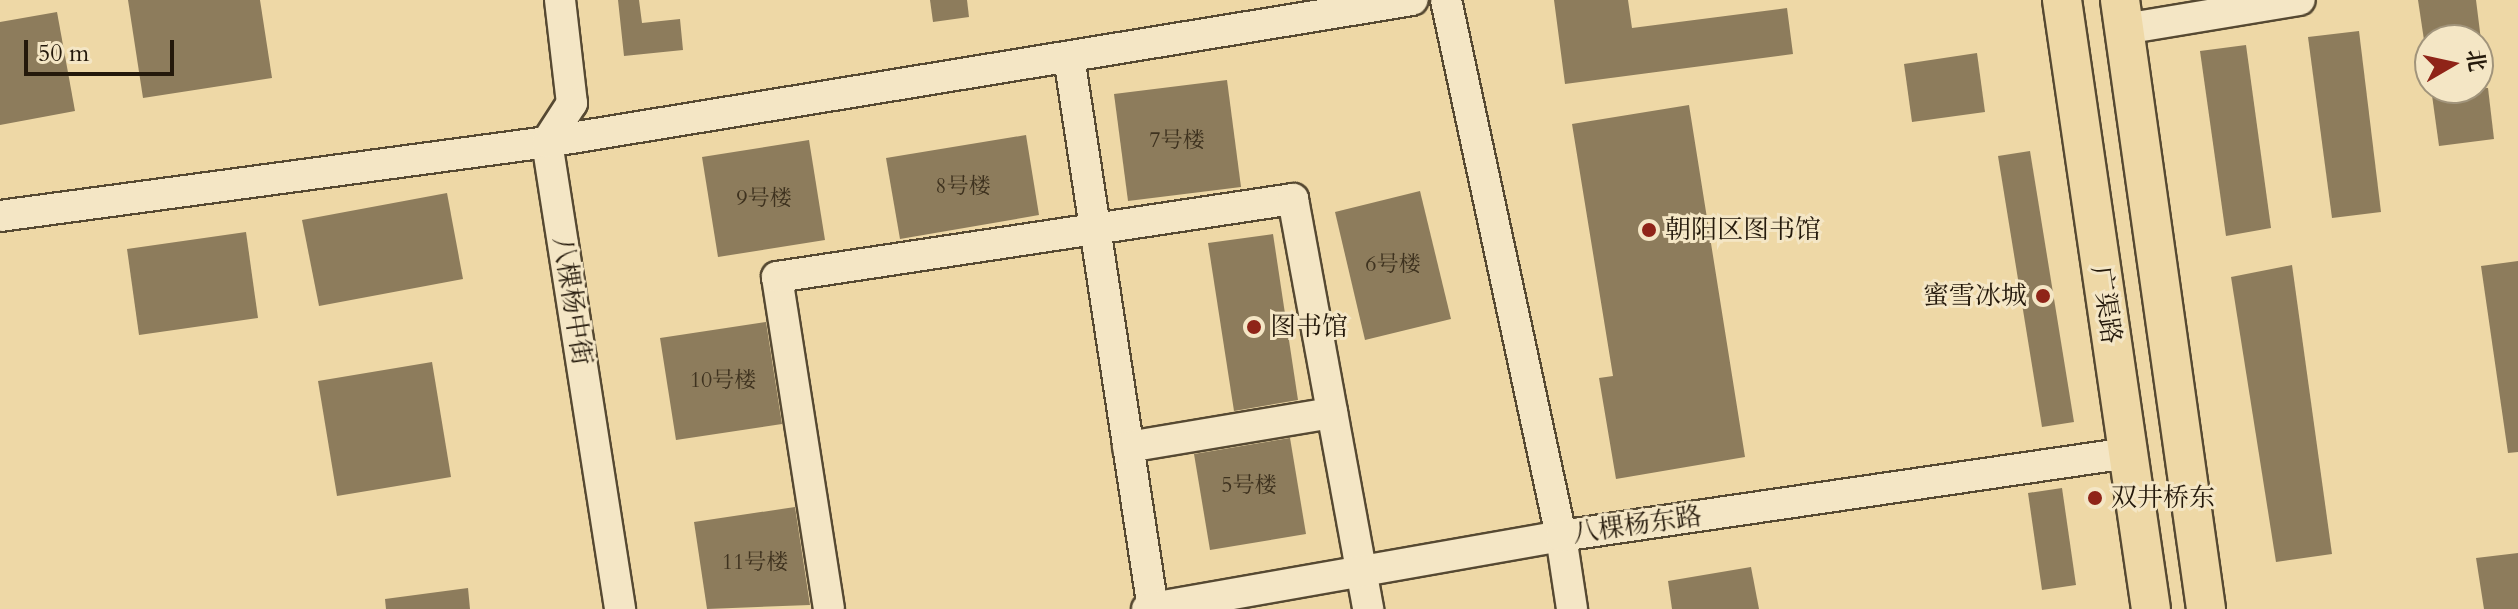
<!DOCTYPE html>
<html>
<head>
<meta charset="utf-8">
<style>
  body { margin:0 }
  #map { position:relative; width:2518px; height:609px; overflow:hidden; background:#eed8a6; font-family:Cardo,"Noto Serif SC",serif }
  div>[style] { position:absolute }
  [style*='--x'] { left:calc(var(--x)*1px); top:calc(var(--y)*1px); width:calc(var(--w)*1px); rotate:calc(var(--a)*1deg) }
  .building>* { inset:0; background:#8d7c5c }
  .roads { filter:drop-shadow(2px 0 #564932) drop-shadow(-2px 0 #564932) drop-shadow(0 2px #564932) drop-shadow(0 -2px #564932) }
  .minor>* { height:30px; margin:-15px; padding:0 15px; transform-origin:15px; border-radius:15px; background:#f4e6c5 }
  .major>* { height:38px; margin:-19px; padding:0 19px; transform-origin:19px; border-radius:19px; background:#eed8a6 }
  .dots>* { width:22px; height:22px; translate:-50% -50%; box-sizing:border-box; border:4px solid #f4e6c5; border-radius:50% }
  span { translate:-50% -50%; white-space:nowrap; text-align:center; line-height:1.15; -webkit-text-stroke:6px #f4e6c5; paint-order:stroke }
  .number-label { font-size:22px; color:#3e321f }
  .number-label span { -webkit-text-stroke-width:0 }
  .poi-label { font-size:26px; color:#24190b }
  .left { translate:0 -50%; text-align:left }
  .right { translate:-100% -50%; text-align:right }
  .street-label { font-size:26px; color:#24190b }
  .north { position:absolute; left:2414px; top:24px; width:80px; height:80px; box-sizing:border-box; background:#f4e6c5; border:2px solid #a1947b; border-radius:50%; rotate:81deg; font-size:22px; font-weight:700; line-height:32px; text-align:center; color:#24190b }
  .north::after { content:''; display:block; margin:auto; width:28px; height:36px; background:#8f2418; clip-path:polygon(50% 0,100% 100%,50% 72%,0 100%) }
  .scale { position:absolute; left:24px; top:40px; width:150px; height:36px; box-sizing:border-box; border:4px solid #24190b; border-top:0; padding-left:10px; font-size:24px; line-height:28px; white-space:nowrap; color:#24190b; -webkit-text-stroke:6px #f4e6c5; paint-order:stroke }
</style>
</head>
<body>
<div id="map">
  <div class="building">
    <div style="clip-path:polygon(128px 0,260px 0,272px 78px,143px 98px)"></div>
    <div style="clip-path:polygon(618px 0,639px 0,642px 23px,680px 19px,683px 50px,624px 56px)"></div>
    <div style="clip-path:polygon(930px 0,967px 0,969px 17px,933px 22px)"></div>
    <div style="clip-path:polygon(1554px 0,1628px 0,1632px 28px,1787px 8px,1793px 54px,1565px 84px)"></div>
    <div style="clip-path:polygon(2418px 0,2476px 0,2481px 40px,2424px 40px)"></div>
    <div style="clip-path:polygon(57px 12px,75px 111px,0 125px,0 22px)"></div>
    <div style="clip-path:polygon(2359px 31px,2381px 212px,2332px 218px,2308px 37px)"></div>
    <div style="clip-path:polygon(2246px 45px,2271px 228px,2226px 236px,2200px 51px)"></div>
    <div style="clip-path:polygon(1977px 53px,1985px 112px,1912px 122px,1904px 64px)"></div>
    <div style="clip-path:polygon(1227px 80px,1241px 187px,1128px 201px,1114px 94px)"></div>
    <div style="clip-path:polygon(2431px 88px,2488px 88px,2494px 139px,2439px 146px)"></div>
    <div style="clip-path:polygon(1689px 105px,1745px 457px,1616px 479px,1599px 378px,1613px 376px,1572px 124px)"></div>
    <div style="clip-path:polygon(1026px 135px,1039px 215px,900px 239px,886px 158px)"></div>
    <div style="clip-path:polygon(809px 140px,825px 240px,718px 257px,702px 157px)"></div>
    <div style="clip-path:polygon(2030px 151px,2074px 422px,2042px 427px,1998px 156px)"></div>
    <div style="clip-path:polygon(1420px 191px,1451px 319px,1365px 340px,1335px 212px)"></div>
    <div style="clip-path:polygon(447px 193px,463px 279px,319px 306px,302px 220px)"></div>
    <div style="clip-path:polygon(246px 232px,258px 318px,139px 335px,127px 249px)"></div>
    <div style="clip-path:polygon(1273px 234px,1298px 400px,1234px 411px,1208px 243px)"></div>
    <div style="clip-path:polygon(2518px 261px,2518px 452px,2508px 453px,2481px 266px)"></div>
    <div style="clip-path:polygon(2292px 265px,2332px 554px,2276px 562px,2231px 277px)"></div>
    <div style="clip-path:polygon(766px 322px,782px 424px,676px 440px,660px 338px)"></div>
    <div style="clip-path:polygon(432px 362px,451px 477px,337px 496px,318px 381px)"></div>
    <div style="clip-path:polygon(1290px 438px,1306px 534px,1210px 550px,1194px 454px)"></div>
    <div style="clip-path:polygon(2062px 488px,2076px 585px,2042px 590px,2028px 493px)"></div>
    <div style="clip-path:polygon(795px 507px,810px 605px,707px 609px,694px 522px)"></div>
    <div style="clip-path:polygon(2518px 553px,2518px 609px,2484px 609px,2476px 558px)"></div>
    <div style="clip-path:polygon(1751px 567px,1759px 609px,1672px 609px,1668px 581px)"></div>
    <div style="clip-path:polygon(468px 588px,470px 609px,386px 609px,385px 599px)"></div>
  </div>
  <div class="roads">
    <div class="minor">
      <div style="--x:560;--y:0;--w:104;--a:83.4"></div>
      <div style="--x:572;--y:103;--w:46;--a:122.7"></div>
      <div style="--x:547;--y:142;--w:473;--a:81.1"></div>
      <div style="--x:1446;--y:0;--w:548;--a:77.89"></div>
      <div style="--x:1561;--y:536;--w:74;--a:81.4"></div>
      <div style="--x:2124;--y:29;--w:178;--a:-9.4"></div>
      <div style="--x:1069;--y:57;--w:558;--a:81.35"></div>
      <div style="--x:0;--y:216;--w:552;--a:-7.7"></div>
      <div style="--x:547;--y:142;--w:877;--a:-9.32"></div>
      <div style="--x:1128;--y:447;--w:207;--a:-9.5"></div>
      <div style="--x:829;--y:609;--w:336;--a:-98.9"></div>
      <div style="--x:777;--y:277;--w:522;--a:-8.6"></div>
      <div style="--x:1293;--y:199;--w:417;--a:79.6"></div>
      <div style="--x:1147;--y:609;--w:420;--a:-10"></div>
      <div style="--x:1561;--y:536;--w:573;--a:-8.33"></div>
    </div>
    <div class="major">
      <div style="--x:2062;--y:0;--w:615;--a:81.69"></div>
      <div style="--x:2120;--y:0;--w:615;--a:81.96"></div>
    </div>
  </div>
  <div class="dots">
    <div style="left:1649px;top:230px;background:#8f2418"></div>
    <div style="left:2043px;top:296px;background:#8f2418"></div>
    <div style="left:1254px;top:327px;background:#8f2418"></div>
    <div style="left:2095px;top:498px;background:#8f2418"></div>
  </div>
  <div class="number-label">
    <span style="left:1177px;top:141px">7号楼</span>
    <span style="left:963px;top:187px">8号楼</span>
    <span style="left:764px;top:199px">9号楼</span>
    <span style="left:1393px;top:265px">6号楼</span>
    <span style="left:723px;top:381px">10号楼</span>
    <span style="left:1249px;top:486px">5号楼</span>
    <span style="left:755px;top:563px">11号楼</span>
  </div>
  <div class="poi-label">
    <span class="left" style="left:1665px;top:230px">朝阳区图书馆</span>
    <span class="right" style="left:2027px;top:296px">蜜雪冰城</span>
    <span class="left" style="left:1270px;top:327px">图书馆</span>
    <span class="left" style="left:2111px;top:498px">双井桥东</span>
  </div>
  <div class="street-label">
    <span style="left:572px;top:301px;rotate:81deg">八棵杨中街</span>
    <span style="left:2106px;top:305px;rotate:82deg">广渠路</span>
    <span style="left:1637px;top:525px;rotate:-8deg">八棵杨东路</span>
  </div>
  <div class="north">北</div>
  <div class="scale">50 m</div>
</div>
</body>
</html>
